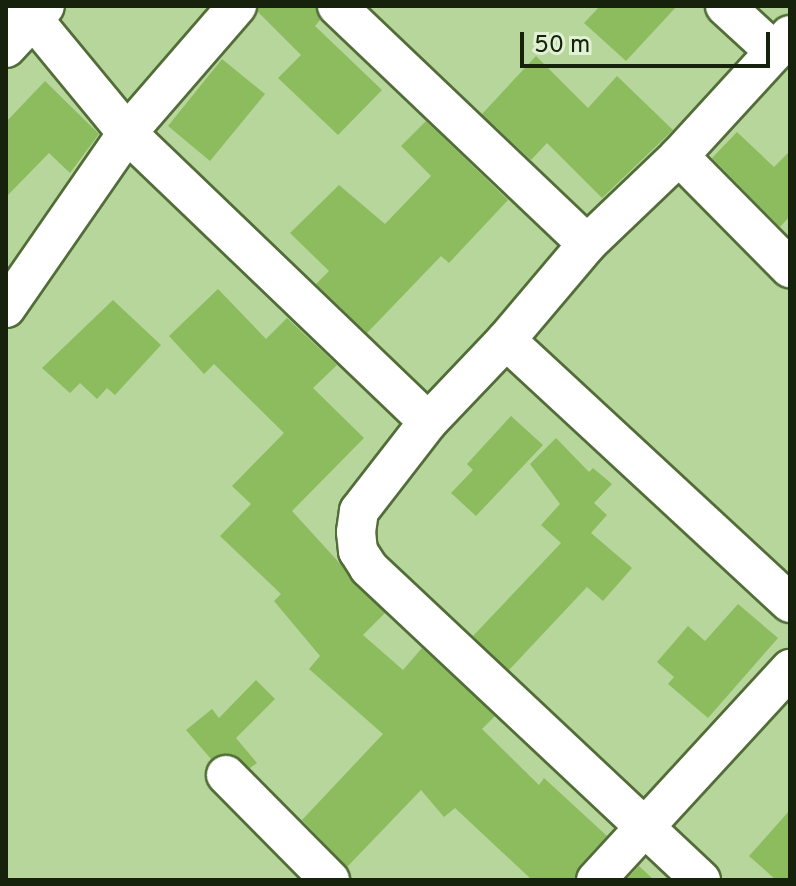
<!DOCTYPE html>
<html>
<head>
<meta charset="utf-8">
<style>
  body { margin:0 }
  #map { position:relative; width:796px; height:886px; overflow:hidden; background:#b7d69c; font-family:Overpass,sans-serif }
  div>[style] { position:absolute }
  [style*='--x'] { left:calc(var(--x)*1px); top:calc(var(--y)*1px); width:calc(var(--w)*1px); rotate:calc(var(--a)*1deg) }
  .building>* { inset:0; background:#8cbc5e }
  .roads { filter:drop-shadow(2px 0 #526d38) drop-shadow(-2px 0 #526d38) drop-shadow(0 2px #526d38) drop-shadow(0 -2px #526d38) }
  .minor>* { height:38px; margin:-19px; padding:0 19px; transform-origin:19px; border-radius:19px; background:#fff }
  span { translate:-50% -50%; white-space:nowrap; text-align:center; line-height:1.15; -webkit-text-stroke:8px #e1f1d4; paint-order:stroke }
  .frame { position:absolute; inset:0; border:8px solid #17220c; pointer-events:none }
  .scale { position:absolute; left:520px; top:32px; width:250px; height:36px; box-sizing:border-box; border:4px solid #17220c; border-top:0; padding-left:10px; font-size:24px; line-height:28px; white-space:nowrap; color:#17220c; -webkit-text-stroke:6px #e1f1d4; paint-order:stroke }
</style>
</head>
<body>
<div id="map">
  <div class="building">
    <div style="clip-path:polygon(258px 6px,316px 6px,320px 20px,315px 26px,382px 90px,338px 135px,278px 78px,301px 55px,258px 12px)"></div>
    <div style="clip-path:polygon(600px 6px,677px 6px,626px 61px,584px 23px)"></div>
    <div style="clip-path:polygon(536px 56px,588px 108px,617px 76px,673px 130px,602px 198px,547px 143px,531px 160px,482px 114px)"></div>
    <div style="clip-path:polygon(222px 59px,265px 94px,210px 161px,168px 126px)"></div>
    <div style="clip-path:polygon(45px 81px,99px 134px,70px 173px,49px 153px,6px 197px,6px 122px)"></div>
    <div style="clip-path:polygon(426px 121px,508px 200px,449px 263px,441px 256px,367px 333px,316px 284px,329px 271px,290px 233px,339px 185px,385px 224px,431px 176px,401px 146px)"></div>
    <div style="clip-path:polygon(737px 132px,774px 167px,790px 151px,790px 216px,780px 227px,712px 158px)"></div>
    <div style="clip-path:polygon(218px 289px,266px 339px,287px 318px,337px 365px,313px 388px,364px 438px,292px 511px,385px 613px,363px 635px,403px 670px,422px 648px,495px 716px,482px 729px,539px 785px,544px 778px,607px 836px,580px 865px,575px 880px,532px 880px,455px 808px,444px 817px,421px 790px,347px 867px,302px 820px,383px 734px,309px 669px,320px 656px,274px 601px,281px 594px,220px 536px,251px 504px,232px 486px,284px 433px,214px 364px,204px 374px,169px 336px)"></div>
    <div style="clip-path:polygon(113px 300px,161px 345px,115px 395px,107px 388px,97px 399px,80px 383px,70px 393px,42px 368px)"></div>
    <div style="clip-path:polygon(511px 416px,543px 445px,476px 516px,451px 493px,473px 470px,467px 464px)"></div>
    <div style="clip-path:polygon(556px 438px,589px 472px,593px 468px,612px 484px,594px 503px,607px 515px,591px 533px,632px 568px,603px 601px,587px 587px,509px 670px,473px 636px,561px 543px,541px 525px,560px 504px,530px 464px)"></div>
    <div style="clip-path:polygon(738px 604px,778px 638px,708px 718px,668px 684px,674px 677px,657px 662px,688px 626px,705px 641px)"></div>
    <div style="clip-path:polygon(256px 680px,275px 699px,236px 738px,257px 763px,250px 768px,231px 754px,211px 759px,186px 730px,212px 709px,219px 718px)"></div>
    <div style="clip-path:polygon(790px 810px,790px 880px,776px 880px,749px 856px)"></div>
    <div style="clip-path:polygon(639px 866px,654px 880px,626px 880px)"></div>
  </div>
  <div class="roads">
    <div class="minor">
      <div style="--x:16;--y:6;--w:21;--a:37"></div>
      <div style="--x:33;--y:19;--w:148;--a:50.5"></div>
      <div style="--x:127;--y:133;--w:417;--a:43.8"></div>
      <div style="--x:337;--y:6;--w:345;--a:43.6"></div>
      <div style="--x:725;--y:6;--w:67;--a:42.6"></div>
      <div style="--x:6;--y:48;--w:57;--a:-47.1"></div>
      <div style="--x:679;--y:156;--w:158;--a:45.3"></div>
      <div style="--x:6;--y:308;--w:213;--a:-55.3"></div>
      <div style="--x:127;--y:133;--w:168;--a:-49.1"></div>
      <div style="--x:506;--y:340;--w:387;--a:42.8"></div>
      <div style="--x:226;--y:775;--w:148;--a:45.3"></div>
      <div style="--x:596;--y:880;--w:287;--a:-47.4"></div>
      <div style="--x:701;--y:880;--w:456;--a:-136.8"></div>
      <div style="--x:369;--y:568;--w:20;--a:-123"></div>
      <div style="--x:358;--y:551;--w:19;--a:-96"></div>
      <div style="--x:356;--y:532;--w:21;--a:-82"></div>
      <div style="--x:359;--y:511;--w:113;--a:-52.2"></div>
      <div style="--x:428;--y:422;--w:113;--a:-46.4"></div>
      <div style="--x:506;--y:340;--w:126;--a:-49.8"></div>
      <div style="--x:587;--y:244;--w:127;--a:-43.7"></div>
      <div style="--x:679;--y:156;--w:164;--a:-47.5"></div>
    </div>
  </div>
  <div class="frame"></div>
  <div class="scale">50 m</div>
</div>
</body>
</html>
